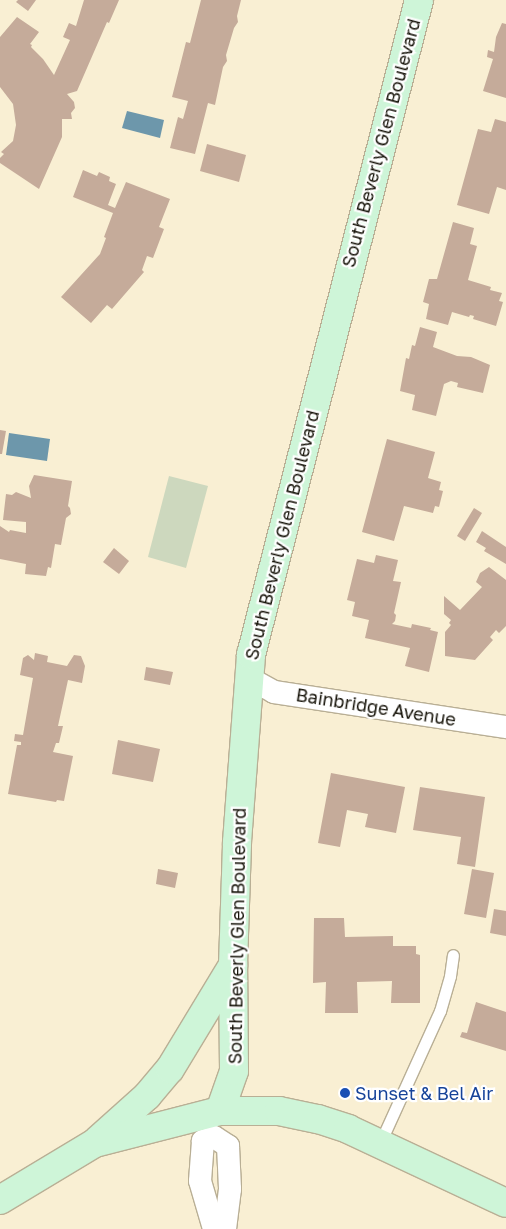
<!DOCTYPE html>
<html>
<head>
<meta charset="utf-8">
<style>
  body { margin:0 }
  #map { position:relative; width:506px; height:1229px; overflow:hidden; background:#f9efd3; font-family:"Golos Text",sans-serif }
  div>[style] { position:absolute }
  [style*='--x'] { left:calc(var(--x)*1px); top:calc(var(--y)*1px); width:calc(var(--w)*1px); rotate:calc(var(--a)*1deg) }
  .green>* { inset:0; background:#cdd8be }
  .water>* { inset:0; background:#6d97ab }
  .building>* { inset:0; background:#c5ab9a }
  .roads { filter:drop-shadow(1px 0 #b9af95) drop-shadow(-1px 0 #b9af95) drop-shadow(0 1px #b9af95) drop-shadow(0 -1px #b9af95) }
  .service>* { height:11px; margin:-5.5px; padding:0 5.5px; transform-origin:5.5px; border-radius:5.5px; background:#fff }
  .minor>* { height:22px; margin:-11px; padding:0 11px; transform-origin:11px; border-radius:11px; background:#fff }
  .secondary>* { height:28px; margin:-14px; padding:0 14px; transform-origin:14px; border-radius:14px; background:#cef5d8 }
  .dots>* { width:14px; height:14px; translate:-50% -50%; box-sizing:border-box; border:2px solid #fff; border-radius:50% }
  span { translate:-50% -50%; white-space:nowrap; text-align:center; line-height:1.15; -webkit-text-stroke:4.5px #fff; paint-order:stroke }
  .street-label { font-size:18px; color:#151208 }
  .transit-label { font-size:18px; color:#164399 }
  .left { translate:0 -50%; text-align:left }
</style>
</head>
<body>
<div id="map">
  <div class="green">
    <div style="clip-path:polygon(169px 476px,208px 486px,186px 568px,148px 557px)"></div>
  </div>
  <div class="water">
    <div style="clip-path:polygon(127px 111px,164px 120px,160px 138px,122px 128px)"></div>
    <div style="clip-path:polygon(9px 433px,50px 439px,47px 461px,6px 455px)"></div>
  </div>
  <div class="building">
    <div style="clip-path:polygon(18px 0,36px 0,28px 11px,16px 2px)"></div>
    <div style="clip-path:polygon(84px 0,119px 0,109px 23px,107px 22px,77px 91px,67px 94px,74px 102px,75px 108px,71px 113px,72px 119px,62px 119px,62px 137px,39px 189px,0 163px,0 158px,4px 154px,1px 152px,13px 141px,16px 125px,13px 104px,0 87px,0 37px,17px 17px,39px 32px,30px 44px,32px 45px,31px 47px,43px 59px,54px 75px,70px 40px,63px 37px,69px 23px,76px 26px)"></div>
    <div style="clip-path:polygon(201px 0,241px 0,237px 16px,238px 22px,234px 28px,226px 55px,227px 61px,223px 67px,215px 105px,208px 103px,195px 154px,170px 148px,178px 117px,183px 119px,188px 101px,172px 97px,186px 42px,190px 43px)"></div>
    <div style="clip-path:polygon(502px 23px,506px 24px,506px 98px,483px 91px,493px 59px,487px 57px,488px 50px,494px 52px,496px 37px)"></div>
    <div style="clip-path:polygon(495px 119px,506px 122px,506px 190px,497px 187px,489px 214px,457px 205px,478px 129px,491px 132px)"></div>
    <div style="clip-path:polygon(207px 144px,246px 155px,239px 182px,200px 171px)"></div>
    <div style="clip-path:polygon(83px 170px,97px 176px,99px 172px,110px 177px,109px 181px,116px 184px,108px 205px,115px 208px,126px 182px,170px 199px,159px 227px,164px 229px,153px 258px,147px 256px,142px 270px,144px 272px,112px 309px,107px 305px,91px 323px,61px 297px,100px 254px,106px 238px,104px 237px,113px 213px,73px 197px)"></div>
    <div style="clip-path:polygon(453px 222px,474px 228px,470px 244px,477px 246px,468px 280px,491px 287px,490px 290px,502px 293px,499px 301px,503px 302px,496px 326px,473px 319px,474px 316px,470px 315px,469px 317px,452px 312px,448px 325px,426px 319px,429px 304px,423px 302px,429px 279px,437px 279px)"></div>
    <div style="clip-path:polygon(420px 327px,437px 332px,433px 347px,457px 356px,471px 357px,490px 365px,483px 393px,457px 387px,458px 383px,451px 381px,444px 384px,436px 416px,412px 410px,415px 395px,400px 391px,406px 358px,409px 359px,412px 345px,415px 346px)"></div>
    <div style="clip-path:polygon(0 430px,6px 431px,2px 454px,0 454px)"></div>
    <div style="clip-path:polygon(387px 439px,435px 452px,428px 478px,441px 482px,439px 490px,443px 491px,439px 507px,435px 506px,433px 513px,404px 506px,394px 541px,362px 532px)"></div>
    <div style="clip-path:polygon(34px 475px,72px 481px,68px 506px,70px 508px,71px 514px,66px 518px,61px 545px,55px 544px,51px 568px,48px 567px,46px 576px,25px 574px,26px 564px,0 559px,0 526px,9px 532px,10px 530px,26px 533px,26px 522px,3px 520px,6px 494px,12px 495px,16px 492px,31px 498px,29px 486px)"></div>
    <div style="clip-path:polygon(474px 508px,482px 513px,465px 541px,457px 536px)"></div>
    <div style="clip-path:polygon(482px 531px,506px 547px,506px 564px,484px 551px,486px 548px,476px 542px)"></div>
    <div style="clip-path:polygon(114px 548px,129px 561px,119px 574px,103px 562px)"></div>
    <div style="clip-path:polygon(376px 555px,398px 560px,393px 581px,401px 582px,394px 613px,396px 615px,395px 621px,392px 624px,411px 628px,412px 624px,431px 628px,430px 630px,438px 632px,429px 672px,405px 666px,410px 648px,365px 638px,369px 620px,352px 616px,355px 602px,347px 600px,357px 559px,374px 563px)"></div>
    <div style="clip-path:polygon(489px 567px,506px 580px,506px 626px,499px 633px,496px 630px,490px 637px,493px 640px,475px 660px,445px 656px,445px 632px,451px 625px,449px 623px,451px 620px,444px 614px,444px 596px,460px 610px,482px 587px,476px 582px,480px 573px)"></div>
    <div style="clip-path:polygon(35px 653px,48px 656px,47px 662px,67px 666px,74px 655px,81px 656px,85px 666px,82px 683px,68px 680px,58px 726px,63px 726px,59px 743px,56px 743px,53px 752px,73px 756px,64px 801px,57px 800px,56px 802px,8px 794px,17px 745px,21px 745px,21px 742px,14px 741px,15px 734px,23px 735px,33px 678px,20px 675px,23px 658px,28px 655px,34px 660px)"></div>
    <div style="clip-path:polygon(146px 667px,173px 672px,170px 685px,144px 680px)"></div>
    <div style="clip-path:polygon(118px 740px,160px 749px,153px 782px,112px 774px)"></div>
    <div style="clip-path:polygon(331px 773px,405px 787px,396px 833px,365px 827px,368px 814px,347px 810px,340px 847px,318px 843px)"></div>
    <div style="clip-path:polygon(420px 787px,485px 797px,475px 867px,457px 864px,461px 837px,413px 830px)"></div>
    <div style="clip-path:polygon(158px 869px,178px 873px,175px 888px,156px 884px)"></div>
    <div style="clip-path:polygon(472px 869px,494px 873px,486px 918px,464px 914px)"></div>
    <div style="clip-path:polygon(494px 909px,506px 911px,506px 936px,490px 933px)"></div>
    <div style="clip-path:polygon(314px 918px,344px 918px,345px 937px,393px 936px,393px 946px,416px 946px,416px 954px,420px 955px,420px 1003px,391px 1003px,392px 981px,357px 982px,358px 1013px,325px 1013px,326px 982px,313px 983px)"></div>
    <div style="clip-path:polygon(476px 1002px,506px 1012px,506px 1051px,460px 1037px,462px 1032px,467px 1033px)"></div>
  </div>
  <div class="roads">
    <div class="service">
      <div style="--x:380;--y:1143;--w:145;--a:-65.6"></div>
      <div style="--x:440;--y:1011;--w:36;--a:-74"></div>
      <div style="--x:450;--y:976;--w:21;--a:-82"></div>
    </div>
    <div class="minor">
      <div style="--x:249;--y:678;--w:29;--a:29"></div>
      <div style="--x:274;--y:692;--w:235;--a:8.6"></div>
      <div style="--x:214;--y:1137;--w:12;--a:160"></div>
      <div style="--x:203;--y:1141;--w:40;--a:94.3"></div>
      <div style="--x:200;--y:1181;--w:50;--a:73.7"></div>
      <div style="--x:214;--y:1137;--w:17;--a:33"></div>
      <div style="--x:228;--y:1146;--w:43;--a:87.3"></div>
      <div style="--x:230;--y:1189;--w:40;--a:97.1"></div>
    </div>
    <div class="secondary">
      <div style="--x:220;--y:1111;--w:42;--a:-70.7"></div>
      <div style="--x:234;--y:1071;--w:106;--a:-90.5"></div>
      <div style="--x:233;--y:965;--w:123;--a:-88.1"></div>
      <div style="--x:237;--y:842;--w:188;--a:-85.7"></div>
      <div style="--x:251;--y:655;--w:676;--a:-75.61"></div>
      <div style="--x:98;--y:1140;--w:66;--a:-41.9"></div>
      <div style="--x:147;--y:1096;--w:35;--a:-50"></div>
      <div style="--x:170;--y:1069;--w:122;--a:-58.8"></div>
      <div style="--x:0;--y:1200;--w:111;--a:-31"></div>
      <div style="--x:95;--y:1143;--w:129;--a:-14.4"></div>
      <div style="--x:220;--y:1111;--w:59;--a:0"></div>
      <div style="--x:279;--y:1111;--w:40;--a:12"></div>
      <div style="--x:318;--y:1119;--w:32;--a:18"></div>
      <div style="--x:348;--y:1129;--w:174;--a:25.1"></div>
    </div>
  </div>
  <div class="dots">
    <div style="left:345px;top:1093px;background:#1a4fb4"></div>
  </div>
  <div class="street-label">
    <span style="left:381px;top:143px;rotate:-75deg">South Beverly Glen Boulevard</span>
    <span style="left:282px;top:535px;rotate:-76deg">South Beverly Glen Boulevard</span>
    <span style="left:376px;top:707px;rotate:9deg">Bainbridge Avenue</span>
    <span style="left:237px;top:936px;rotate:-89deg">South Beverly Glen Boulevard</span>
  </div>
  <div class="transit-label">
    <span class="left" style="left:355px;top:1093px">Sunset &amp; Bel Air</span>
  </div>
</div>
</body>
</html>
